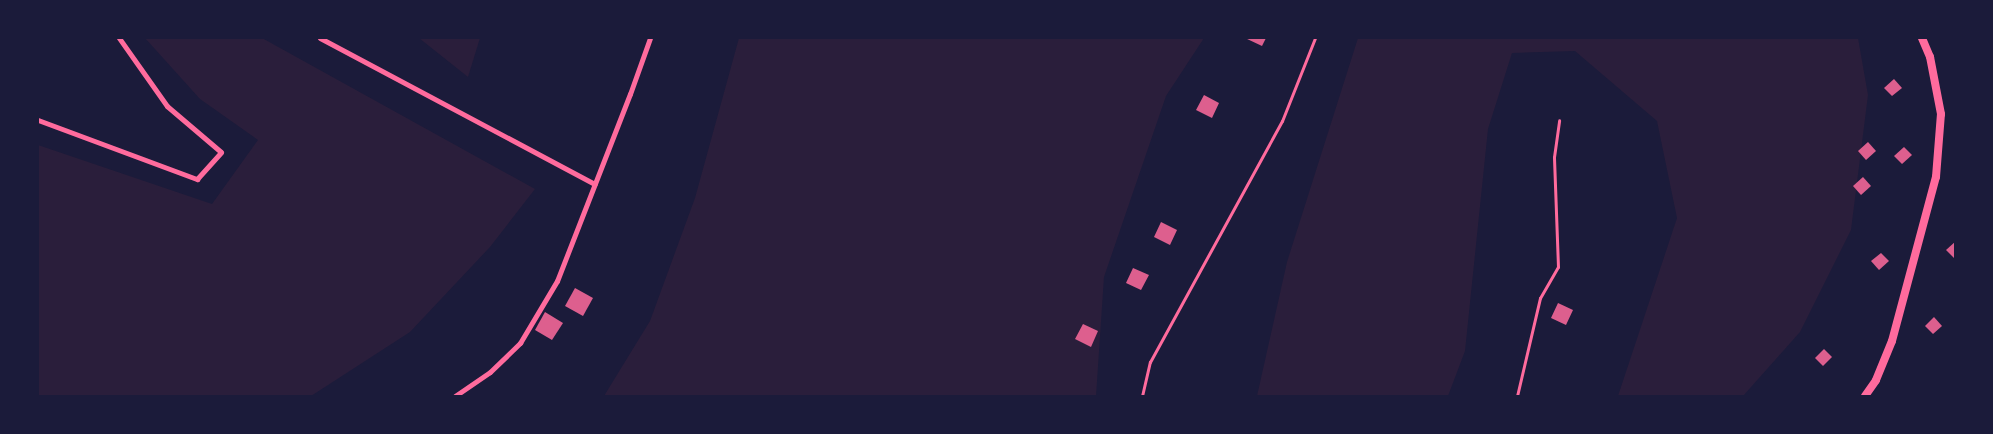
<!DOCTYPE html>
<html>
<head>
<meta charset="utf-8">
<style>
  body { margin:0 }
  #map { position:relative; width:1993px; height:434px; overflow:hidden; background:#1b1b3a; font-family:"DM Sans",sans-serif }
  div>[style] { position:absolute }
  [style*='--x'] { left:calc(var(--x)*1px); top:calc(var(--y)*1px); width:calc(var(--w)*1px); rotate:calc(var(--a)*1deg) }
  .green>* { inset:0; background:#2a1e3b }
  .building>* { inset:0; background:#dd5f8e }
  .service>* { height:3px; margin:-1.5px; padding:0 1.5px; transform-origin:1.5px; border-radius:1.5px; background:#ff6b9d }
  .minor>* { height:5px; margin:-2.5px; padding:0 2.5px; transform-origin:2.5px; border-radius:2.5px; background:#ff6b9d }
  .tertiary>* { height:8px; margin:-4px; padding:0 4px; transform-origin:4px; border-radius:4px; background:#ff6b9d }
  span { translate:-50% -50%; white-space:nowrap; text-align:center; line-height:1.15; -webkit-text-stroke:5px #1b1b3a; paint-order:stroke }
  .frame { position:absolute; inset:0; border:39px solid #1b1b3a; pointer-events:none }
</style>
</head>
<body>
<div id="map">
  <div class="green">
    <div style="clip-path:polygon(145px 38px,262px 38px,535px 189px,490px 247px,410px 332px,311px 396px,38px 396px,38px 145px,212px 204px,258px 140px,200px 99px)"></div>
    <div style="clip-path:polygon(419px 38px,480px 38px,468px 77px)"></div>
    <div style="clip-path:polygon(739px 38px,1204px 38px,1166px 96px,1104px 277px,1096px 396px,604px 396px,650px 321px,695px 198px)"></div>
    <div style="clip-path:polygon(1358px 38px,1858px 38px,1868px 95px,1851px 230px,1800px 332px,1743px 396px,1618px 396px,1677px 218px,1657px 121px,1575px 51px,1512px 53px,1488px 129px,1465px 351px,1448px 396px,1257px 396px,1287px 262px)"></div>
  </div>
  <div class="building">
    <div style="clip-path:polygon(1245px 38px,1266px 38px,1262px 46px)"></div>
    <div style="clip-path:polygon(1894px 79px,1902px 88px,1892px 96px,1884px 88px)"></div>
    <div style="clip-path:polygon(1204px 95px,1219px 103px,1212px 118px,1196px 110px)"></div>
    <div style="clip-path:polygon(1868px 142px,1876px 151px,1866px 160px,1858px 151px)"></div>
    <div style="clip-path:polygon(1904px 147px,1912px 155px,1902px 164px,1894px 156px)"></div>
    <div style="clip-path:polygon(1863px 177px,1871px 186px,1861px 195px,1853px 186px)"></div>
    <div style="clip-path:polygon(1161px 222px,1177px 230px,1170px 245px,1154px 237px)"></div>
    <div style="clip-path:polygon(1956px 241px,1956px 257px,1954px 258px,1946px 250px)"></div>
    <div style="clip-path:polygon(1881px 253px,1889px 261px,1879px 270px,1871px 261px)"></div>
    <div style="clip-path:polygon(1133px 268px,1149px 275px,1141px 290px,1126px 283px)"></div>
    <div style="clip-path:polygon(575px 288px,593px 298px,583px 316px,565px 306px)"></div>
    <div style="clip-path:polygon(1558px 303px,1573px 310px,1566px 325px,1551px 318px)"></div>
    <div style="clip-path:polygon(545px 312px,563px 323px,552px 340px,535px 330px)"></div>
    <div style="clip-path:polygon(1934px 317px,1942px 326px,1933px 334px,1925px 326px)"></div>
    <div style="clip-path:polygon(1083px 324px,1098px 331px,1091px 347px,1075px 339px)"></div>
    <div style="clip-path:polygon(1824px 349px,1832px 357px,1823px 366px,1815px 358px)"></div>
  </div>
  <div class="service">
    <div style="--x:1142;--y:396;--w:35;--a:-77"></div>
    <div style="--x:1150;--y:362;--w:275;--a:-61.3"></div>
    <div style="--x:1282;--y:121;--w:89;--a:-68.3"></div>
    <div style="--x:1517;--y:396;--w:101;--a:-76.8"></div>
    <div style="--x:1540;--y:298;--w:36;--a:-60"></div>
    <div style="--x:1558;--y:267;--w:110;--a:-92.1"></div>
    <div style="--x:1554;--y:157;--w:37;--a:-82"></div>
  </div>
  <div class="minor">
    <div style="--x:320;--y:38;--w:311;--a:28"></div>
    <div style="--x:38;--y:120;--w:170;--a:20.4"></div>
    <div style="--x:197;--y:179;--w:36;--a:-48"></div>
    <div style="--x:221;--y:152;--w:71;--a:-139.6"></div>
    <div style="--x:167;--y:106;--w:83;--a:-125.2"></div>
    <div style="--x:455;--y:396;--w:42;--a:-34.4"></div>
    <div style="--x:490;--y:372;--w:42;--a:-44"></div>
    <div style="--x:520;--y:343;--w:72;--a:-59.2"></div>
    <div style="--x:557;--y:281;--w:201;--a:-68.7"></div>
    <div style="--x:630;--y:94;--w:59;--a:-70.3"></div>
  </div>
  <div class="tertiary">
    <div style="--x:1865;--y:396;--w:19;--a:-55"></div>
    <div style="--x:1876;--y:380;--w:42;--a:-67.7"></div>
    <div style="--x:1892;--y:341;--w:170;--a:-75"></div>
    <div style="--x:1936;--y:177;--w:63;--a:-85.5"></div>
    <div style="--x:1941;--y:114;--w:58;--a:-100.9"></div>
    <div style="--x:1930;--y:57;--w:21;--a:-113"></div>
  </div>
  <div class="frame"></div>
</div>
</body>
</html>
